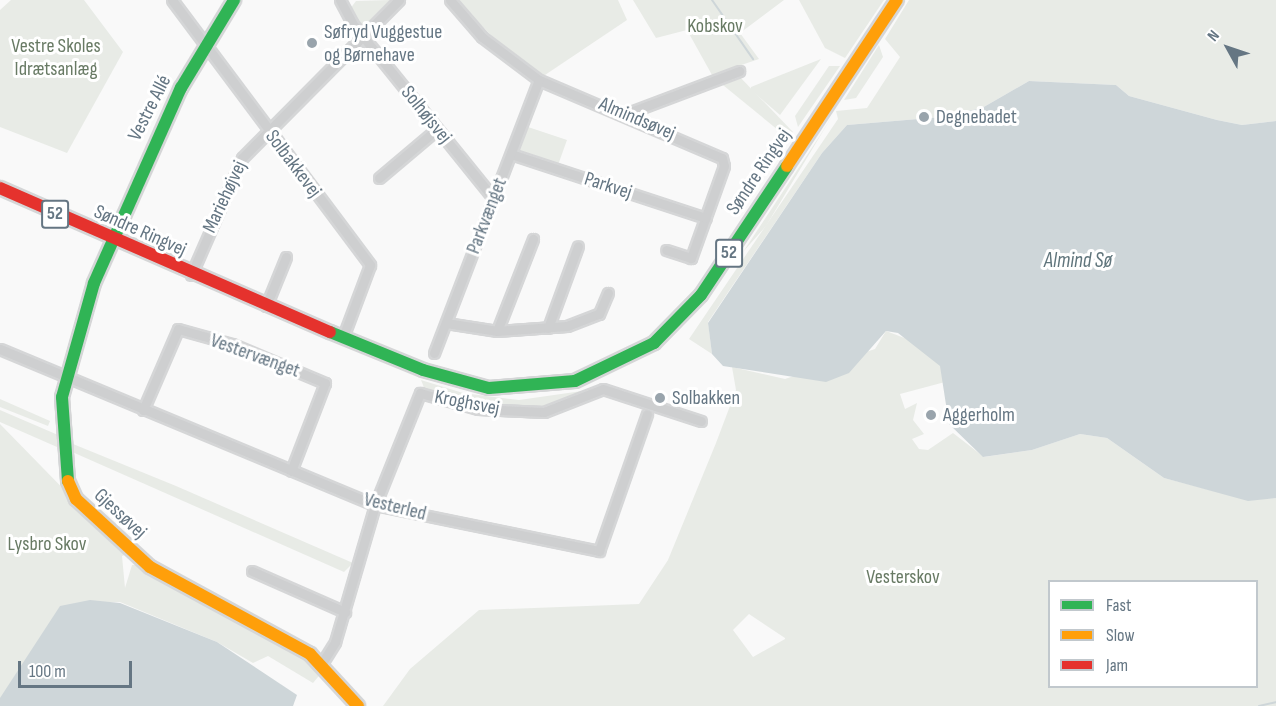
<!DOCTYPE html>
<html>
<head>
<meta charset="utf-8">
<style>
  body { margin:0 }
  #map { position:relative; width:1276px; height:706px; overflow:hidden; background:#f9f9f9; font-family:"Sofia Sans Condensed",sans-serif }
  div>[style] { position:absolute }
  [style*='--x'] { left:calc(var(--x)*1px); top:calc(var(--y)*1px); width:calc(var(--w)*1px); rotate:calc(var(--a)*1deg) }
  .green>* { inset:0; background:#e8ebe6 }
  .water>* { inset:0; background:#ced6d9 }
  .stream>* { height:2px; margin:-1px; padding:0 1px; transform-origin:1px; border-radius:1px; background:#ced6d9 }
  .roads { filter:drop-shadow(2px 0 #d5d6d7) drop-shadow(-2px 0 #d5d6d7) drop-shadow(0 2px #d5d6d7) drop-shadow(0 -2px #d5d6d7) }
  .street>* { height:9px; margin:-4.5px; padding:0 4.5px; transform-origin:4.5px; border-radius:4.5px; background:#cecfd0 }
  .fast>* { height:12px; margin:-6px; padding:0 6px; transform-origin:6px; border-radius:6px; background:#30b455 }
  .slow>* { height:12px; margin:-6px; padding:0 6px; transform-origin:6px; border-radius:6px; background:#ff9f0a }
  .jam>* { height:12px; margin:-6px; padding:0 6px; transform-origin:6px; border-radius:6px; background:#e5322d }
  .dots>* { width:16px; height:16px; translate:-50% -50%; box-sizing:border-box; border:3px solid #fff; border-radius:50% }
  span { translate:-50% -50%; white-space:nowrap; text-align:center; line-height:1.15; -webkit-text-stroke:6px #fff; paint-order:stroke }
  .shield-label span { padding:2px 4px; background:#fff; border:2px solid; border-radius:4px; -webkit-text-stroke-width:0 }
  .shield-label { font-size:18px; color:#657683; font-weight:700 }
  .park-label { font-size:20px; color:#687a64 }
  .poi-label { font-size:20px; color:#657683 }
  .left { translate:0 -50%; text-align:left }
  .street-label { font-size:20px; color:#657683 }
  .water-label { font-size:21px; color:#60757c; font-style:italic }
  .legend { position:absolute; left:1048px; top:580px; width:210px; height:108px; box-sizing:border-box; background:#fff; border:2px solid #c1c8cd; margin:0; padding:8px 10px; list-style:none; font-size:18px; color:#657683 }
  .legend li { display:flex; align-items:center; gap:12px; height:30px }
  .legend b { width:30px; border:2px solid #c1c8cd }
  .north { position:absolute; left:1198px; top:18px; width:60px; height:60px; -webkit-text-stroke:4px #fff; paint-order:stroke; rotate:310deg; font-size:16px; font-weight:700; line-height:24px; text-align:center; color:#657683 }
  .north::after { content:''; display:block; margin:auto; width:21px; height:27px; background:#657683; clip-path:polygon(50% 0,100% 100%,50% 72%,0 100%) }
  .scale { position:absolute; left:18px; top:661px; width:114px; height:27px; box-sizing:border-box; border:3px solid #657683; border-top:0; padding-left:8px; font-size:18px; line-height:21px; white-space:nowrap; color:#657683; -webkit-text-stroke:4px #fff; paint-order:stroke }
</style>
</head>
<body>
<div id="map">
  <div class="green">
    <div style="clip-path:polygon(11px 0,84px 0,123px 52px,67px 153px,0 127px,0 10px)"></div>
    <div style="clip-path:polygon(390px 0,363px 27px,350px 9px,356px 1px)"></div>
    <div style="clip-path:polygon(457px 0,618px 0,627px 20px,542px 77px,506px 51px)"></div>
    <div style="clip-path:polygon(633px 0,784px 0,740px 33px,759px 59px,712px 75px,687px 30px,656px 38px)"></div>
    <div style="clip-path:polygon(799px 0,884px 0,845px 58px,825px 48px)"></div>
    <div style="clip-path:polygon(909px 0,1276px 0,1276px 121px,1242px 125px,1217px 120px,1129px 96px,1116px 85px,1029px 81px,982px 108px,942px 117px,847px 125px,822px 153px,708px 322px,712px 354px,689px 339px,838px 119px,836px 111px,867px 108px,900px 57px,885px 39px)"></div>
    <div style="clip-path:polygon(879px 45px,883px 57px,856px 98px,844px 100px)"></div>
    <div style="clip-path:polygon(821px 59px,780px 115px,751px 90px,751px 87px)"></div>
    <div style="clip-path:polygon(829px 66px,840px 66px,798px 127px,795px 116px)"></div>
    <div style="clip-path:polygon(738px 75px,793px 132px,789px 139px,718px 81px)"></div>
    <div style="clip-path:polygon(834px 113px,766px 226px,743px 252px,821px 134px)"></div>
    <div style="clip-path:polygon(528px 127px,567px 140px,558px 165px,519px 152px)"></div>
    <div style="clip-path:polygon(evenodd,886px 331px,915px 342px,960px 378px,900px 394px,905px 409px,917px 403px,913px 420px,924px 434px,912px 439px,919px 449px,928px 450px,953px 433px,984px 457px,1032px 450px,1080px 434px,1107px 438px,1164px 478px,1248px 500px,1276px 498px,1276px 706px,383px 706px,410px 669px,479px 610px,639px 604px,668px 560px,716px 443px,736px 390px,732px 367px,785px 379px,875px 349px,886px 331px,1050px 582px,1256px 582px,1256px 686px,1050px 686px,1050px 582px,886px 331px,749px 614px,785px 638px,785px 639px,753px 657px,733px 630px,749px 614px)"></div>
    <div style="clip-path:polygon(421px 380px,463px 393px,519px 400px,596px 389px,552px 406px,490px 406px,425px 390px)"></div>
    <div style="clip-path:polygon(0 399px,50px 421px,48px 426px,0 407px)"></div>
    <div style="clip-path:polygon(0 410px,58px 435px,57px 447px,0 422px)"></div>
    <div style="clip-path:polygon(0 424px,127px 554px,122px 556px,125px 588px,132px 565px,138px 565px,289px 645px,323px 671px,313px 683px,268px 656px,253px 663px,217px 642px,120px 602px,75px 603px,0 706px)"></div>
    <div style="clip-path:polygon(73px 444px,176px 486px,353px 563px,344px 572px,70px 451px)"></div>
  </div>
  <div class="water">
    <div style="clip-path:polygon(1029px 81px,1116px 85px,1129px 96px,1217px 120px,1242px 125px,1276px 121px,1276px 498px,1248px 501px,1164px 478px,1107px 438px,1080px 434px,1032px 450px,983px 457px,949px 424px,940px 366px,898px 333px,886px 331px,849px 373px,826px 382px,723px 366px,712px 354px,708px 323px,822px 153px,847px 125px,942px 117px,982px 108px)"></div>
    <div style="clip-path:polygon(90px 600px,120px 603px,217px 642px,297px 695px,293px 706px,0 706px,0 698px,60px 606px)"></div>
  </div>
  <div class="stream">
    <div style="--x:712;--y:0;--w:72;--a:55.2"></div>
    <div style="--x:1259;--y:706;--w:17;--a:-13"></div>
  </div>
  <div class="roads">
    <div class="street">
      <div style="--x:172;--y:0;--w:331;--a:53.2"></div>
      <div style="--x:370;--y:265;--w:77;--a:110.6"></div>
      <div style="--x:340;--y:0;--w:26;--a:62"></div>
      <div style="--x:352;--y:23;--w:226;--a:51.1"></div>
      <div style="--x:450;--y:0;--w:49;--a:49.1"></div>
      <div style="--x:482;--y:37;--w:71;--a:37"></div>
      <div style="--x:539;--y:80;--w:199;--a:23.1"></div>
      <div style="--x:722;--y:158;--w:8;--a:76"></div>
      <div style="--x:724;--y:166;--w:98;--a:109.7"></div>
      <div style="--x:691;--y:258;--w:26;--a:-162"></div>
      <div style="--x:628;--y:113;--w:119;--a:-20.7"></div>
      <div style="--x:511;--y:154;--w:205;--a:18.2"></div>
      <div style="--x:379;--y:178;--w:76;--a:-40.2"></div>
      <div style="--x:191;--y:275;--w:128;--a:-66.4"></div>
      <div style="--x:242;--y:158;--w:223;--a:-45.2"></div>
      <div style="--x:266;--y:306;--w:53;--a:-67.8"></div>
      <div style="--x:446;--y:323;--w:52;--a:8.9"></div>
      <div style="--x:497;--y:331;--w:70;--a:-4.1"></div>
      <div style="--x:567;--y:326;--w:34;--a:-21"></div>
      <div style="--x:599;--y:314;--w:23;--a:-67"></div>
      <div style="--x:548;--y:328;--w:87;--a:-69.9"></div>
      <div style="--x:497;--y:331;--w:99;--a:-68.6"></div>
      <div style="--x:0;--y:349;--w:406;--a:22.6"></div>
      <div style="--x:375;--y:505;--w:229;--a:11.6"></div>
      <div style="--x:599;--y:551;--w:145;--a:-70.7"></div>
      <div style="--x:434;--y:353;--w:292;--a:-69"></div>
      <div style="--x:143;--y:410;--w:88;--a:-66.6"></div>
      <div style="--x:178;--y:329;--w:56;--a:15.5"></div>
      <div style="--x:232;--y:344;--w:101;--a:22.8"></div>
      <div style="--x:325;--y:383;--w:94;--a:111.1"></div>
      <div style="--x:252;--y:571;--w:102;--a:23.8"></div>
      <div style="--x:322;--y:663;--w:25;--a:-58"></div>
      <div style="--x:335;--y:642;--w:143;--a:-73.7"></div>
      <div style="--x:375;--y:505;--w:121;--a:-68.1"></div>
      <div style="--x:420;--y:393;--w:60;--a:15.4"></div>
      <div style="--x:478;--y:409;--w:66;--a:2.6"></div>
      <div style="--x:544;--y:412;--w:63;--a:-21.3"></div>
      <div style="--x:603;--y:389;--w:103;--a:18.1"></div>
    </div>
    <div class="fast">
      <div style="--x:330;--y:332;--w:100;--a:22.2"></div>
      <div style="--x:423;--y:370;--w:68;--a:15.3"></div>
      <div style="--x:489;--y:388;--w:86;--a:-4.7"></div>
      <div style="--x:575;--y:381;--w:88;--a:-25.7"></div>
      <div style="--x:654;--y:343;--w:67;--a:-45.6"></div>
      <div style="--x:701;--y:295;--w:155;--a:-56.3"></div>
      <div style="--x:68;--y:481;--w:84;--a:-94.1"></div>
      <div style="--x:62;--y:397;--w:118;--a:-74.3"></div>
      <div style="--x:94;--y:283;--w:214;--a:-66"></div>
      <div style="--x:181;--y:88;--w:103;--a:-58.9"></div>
    </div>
    <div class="slow">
      <div style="--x:787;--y:166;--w:199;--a:-56.5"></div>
      <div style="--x:68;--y:481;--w:20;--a:66"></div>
      <div style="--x:76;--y:499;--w:100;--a:42.6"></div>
      <div style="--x:150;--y:567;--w:182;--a:28.5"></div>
      <div style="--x:310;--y:654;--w:71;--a:47.3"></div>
    </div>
    <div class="jam">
      <div style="--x:0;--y:188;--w:360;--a:23.6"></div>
    </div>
  </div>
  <div class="dots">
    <div style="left:312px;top:43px;background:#99a4ac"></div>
    <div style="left:924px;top:117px;background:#99a4ac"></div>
    <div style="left:660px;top:398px;background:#99a4ac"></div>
    <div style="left:931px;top:415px;background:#99a4ac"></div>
  </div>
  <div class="shield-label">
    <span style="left:55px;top:214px">52</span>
    <span style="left:729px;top:253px">52</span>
  </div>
  <div class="park-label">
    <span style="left:715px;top:26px">Kobskov</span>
    <span style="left:56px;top:58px">Vestre Skoles<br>Idrætsanlæg</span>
    <span style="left:47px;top:544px">Lysbro Skov</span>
    <span style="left:903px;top:577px">Vesterskov</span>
  </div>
  <div class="poi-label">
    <span class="left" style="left:324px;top:44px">Søfryd Vuggestue<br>og Børnehave</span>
    <span class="left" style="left:936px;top:117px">Degnebadet</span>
    <span class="left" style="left:672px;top:398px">Solbakken</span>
    <span class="left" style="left:943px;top:415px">Aggerholm</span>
  </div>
  <div class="street-label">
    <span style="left:150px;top:108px;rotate:-63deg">Vestre Allé</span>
    <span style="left:426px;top:115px;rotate:51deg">Solhøjsvej</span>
    <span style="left:637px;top:119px;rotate:23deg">Almindsøvej</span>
    <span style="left:293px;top:164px;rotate:53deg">Solbakkevej</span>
    <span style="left:759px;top:172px;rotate:-56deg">Søndre Ringvej</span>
    <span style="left:608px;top:186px;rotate:18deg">Parkvej</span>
    <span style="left:225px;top:197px;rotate:-65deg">Mariehøjvej</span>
    <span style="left:487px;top:216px;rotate:-69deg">Parkvænget</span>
    <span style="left:140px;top:231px;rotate:24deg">Søndre Ringvej</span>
    <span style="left:255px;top:356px;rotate:20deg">Vestervænget</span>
    <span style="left:467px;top:403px;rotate:11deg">Kroghsvej</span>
    <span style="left:395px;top:507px;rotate:14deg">Vesterled</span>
    <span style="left:120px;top:514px;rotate:43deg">Gjessøvej</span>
  </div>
  <div class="water-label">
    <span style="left:1078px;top:261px">Almind Sø</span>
  </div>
  <ul class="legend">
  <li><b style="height:8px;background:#30b455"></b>Fast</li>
  <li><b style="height:8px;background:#ff9f0a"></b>Slow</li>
  <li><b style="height:8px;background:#e5322d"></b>Jam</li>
  </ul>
  <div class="north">N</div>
  <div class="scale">100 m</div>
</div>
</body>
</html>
